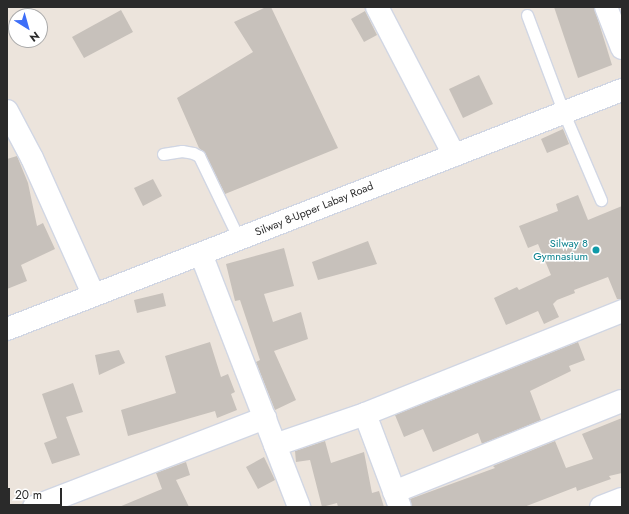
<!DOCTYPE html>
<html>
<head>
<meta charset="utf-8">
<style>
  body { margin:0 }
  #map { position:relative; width:629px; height:514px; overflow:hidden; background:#ece4dc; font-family:Jost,sans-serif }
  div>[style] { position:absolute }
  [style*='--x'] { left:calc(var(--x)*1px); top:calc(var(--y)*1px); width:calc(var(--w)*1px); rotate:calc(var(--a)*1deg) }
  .building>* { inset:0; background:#c7c1bb }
  .roads { filter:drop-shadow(1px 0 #d1d6e3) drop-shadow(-1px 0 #d1d6e3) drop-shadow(0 1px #d1d6e3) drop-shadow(0 -1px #d1d6e3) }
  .service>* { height:11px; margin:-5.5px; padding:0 5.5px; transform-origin:5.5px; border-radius:5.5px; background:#fff }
  .minor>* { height:22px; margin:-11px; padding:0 11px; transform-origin:11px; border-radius:11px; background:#fff }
  .secondary>* { height:22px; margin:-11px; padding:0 11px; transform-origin:11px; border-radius:11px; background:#fff }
  .dots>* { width:11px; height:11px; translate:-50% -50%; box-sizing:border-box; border:2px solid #fff; border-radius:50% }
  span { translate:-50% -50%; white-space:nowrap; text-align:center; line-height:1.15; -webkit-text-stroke:3px #fff; paint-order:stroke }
  .street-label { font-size:11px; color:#2a2a2a }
  .culture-label { font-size:11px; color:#0d838f }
  .right { translate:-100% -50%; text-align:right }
  .frame { position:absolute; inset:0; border:8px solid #2a2a2a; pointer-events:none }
  .north { position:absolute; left:8px; top:8px; width:40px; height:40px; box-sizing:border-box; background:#fff; border:1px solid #aaa; border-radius:50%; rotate:143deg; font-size:11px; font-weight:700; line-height:16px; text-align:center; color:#2a2a2a }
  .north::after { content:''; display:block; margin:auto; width:14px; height:18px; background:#3d6ef8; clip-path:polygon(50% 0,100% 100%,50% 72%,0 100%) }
  .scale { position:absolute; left:8px; top:488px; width:54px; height:18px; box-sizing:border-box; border:2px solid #2a2a2a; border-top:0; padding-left:5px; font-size:12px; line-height:14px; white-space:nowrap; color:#2a2a2a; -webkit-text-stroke:3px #fff; paint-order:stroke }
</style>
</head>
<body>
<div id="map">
  <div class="building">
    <div style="clip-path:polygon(266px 7px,271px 7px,338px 148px,225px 194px,205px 153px,199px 148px,177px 98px,253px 52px,234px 22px)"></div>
    <div style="clip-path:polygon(554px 7px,594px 7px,612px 65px,578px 78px)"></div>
    <div style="clip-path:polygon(121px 10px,133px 32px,84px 58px,72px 37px)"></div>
    <div style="clip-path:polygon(365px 11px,377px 35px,364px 42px,351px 19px)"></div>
    <div style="clip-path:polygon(479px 75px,493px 104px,463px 118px,449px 89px)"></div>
    <div style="clip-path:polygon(563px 129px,569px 144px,547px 153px,541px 139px)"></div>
    <div style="clip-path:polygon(17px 156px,28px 183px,37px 226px,43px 223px,55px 249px,21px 265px,27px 281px,7px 289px,7px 159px)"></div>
    <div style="clip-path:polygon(153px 179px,162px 196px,143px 206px,134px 188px)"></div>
    <div style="clip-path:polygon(578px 195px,588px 220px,622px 206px,622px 299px,617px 299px,608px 277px,574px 290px,575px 293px,557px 300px,553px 304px,559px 317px,544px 324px,538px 311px,506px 325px,494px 298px,517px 287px,519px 290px,551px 275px,538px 244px,528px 248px,519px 226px,558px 211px,556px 204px)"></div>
    <div style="clip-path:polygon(368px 241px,377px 264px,318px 280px,312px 262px)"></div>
    <div style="clip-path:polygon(284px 248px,294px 286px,264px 294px,273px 322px,301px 312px,308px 339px,274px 351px,296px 400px,275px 410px,256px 362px,260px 360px,240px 300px,235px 301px,226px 264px)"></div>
    <div style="clip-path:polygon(163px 293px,166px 306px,137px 313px,134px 300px)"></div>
    <div style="clip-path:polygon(210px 342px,221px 377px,228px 374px,235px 392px,231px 394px,237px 410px,217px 418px,215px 411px,128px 436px,121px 410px,176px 393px,165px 356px)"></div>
    <div style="clip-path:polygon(578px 342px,585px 360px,569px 366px,571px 371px,530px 391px,541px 420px,482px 444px,478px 433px,433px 452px,423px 429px,404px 437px,395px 415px)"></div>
    <div style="clip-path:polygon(119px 350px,125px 363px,99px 375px,95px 355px)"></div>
    <div style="clip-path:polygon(73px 383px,83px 412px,66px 417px,80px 455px,52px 464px,44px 443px,57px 438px,42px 394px)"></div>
    <div style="clip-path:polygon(622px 418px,622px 473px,609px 476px,611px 479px,577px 491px,576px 487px,524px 507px,412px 507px,410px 499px,495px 468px,493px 466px,555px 441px,566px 468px,593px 459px,582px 434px)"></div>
    <div style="clip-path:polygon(325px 441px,331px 463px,364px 452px,372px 493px,379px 491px,384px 507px,338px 507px,337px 503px,322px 507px,310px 460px,296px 462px,295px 451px)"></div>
    <div style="clip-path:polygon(264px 457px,275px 480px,258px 489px,246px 467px)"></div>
    <div style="clip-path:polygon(186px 462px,190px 475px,176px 480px,189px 507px,119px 507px,162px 489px,156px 473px)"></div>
  </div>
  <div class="roads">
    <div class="service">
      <div style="--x:527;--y:15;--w:103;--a:69.4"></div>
      <div style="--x:563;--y:111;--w:97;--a:66.9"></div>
      <div style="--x:163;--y:154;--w:19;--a:-9"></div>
      <div style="--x:182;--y:151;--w:11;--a:10"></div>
      <div style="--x:193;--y:153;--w:7;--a:27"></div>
      <div style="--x:199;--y:156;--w:92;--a:64.3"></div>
    </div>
    <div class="minor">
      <div style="--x:377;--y:7;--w:167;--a:62.5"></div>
      <div style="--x:606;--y:7;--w:44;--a:68.7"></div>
      <div style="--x:7;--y:111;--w:53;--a:62"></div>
      <div style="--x:32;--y:158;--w:149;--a:65.8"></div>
      <div style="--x:201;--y:254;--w:271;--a:68.8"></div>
      <div style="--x:365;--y:414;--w:99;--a:69.4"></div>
      <div style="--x:275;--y:445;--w:95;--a:-19"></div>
      <div style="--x:365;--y:414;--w:277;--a:-21.8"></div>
      <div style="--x:394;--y:492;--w:245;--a:-21.8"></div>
      <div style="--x:34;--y:507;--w:248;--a:-21.1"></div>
      <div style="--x:601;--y:507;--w:22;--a:-21"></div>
    </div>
    <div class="secondary">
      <div style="--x:7;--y:329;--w:660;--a:-21.24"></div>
    </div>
  </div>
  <div class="dots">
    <div style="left:596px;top:250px;background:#0f9aa8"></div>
  </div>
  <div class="street-label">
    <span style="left:314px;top:209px;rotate:-22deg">Silway 8-Upper Labay Road</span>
  </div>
  <div class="culture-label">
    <span class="right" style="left:588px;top:250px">Silway 8<br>Gymnasium</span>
  </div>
  <div class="frame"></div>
  <div class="north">N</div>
  <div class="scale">20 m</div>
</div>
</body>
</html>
